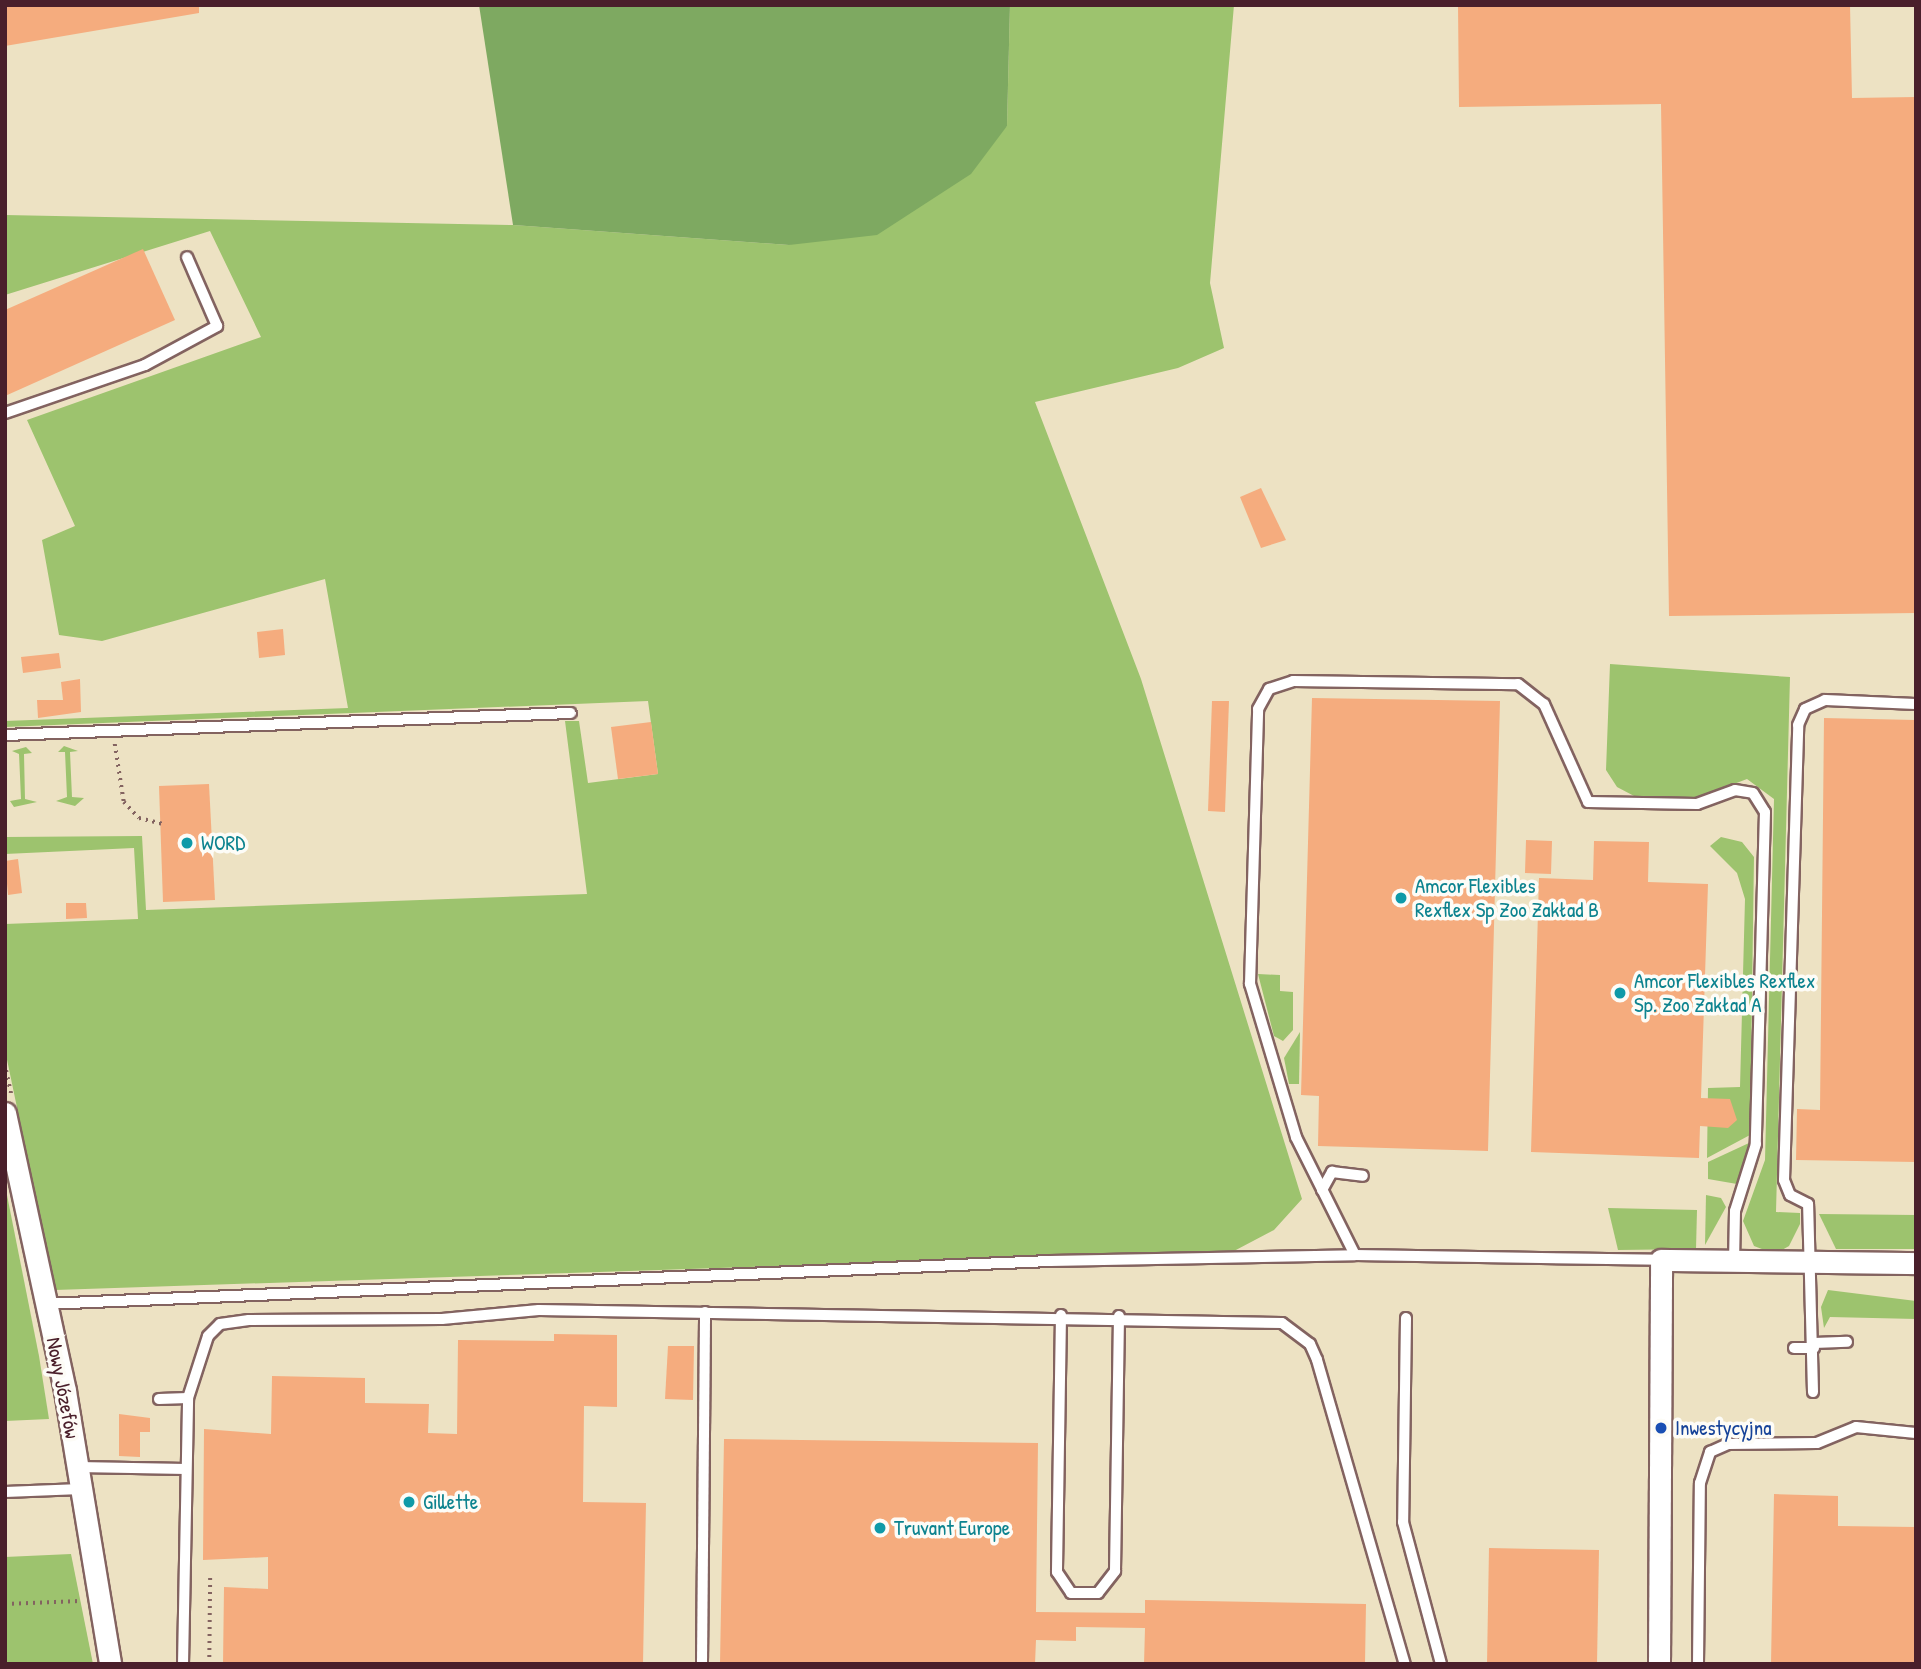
<!DOCTYPE html>
<html>
<head>
<meta charset="utf-8">
<style>
  body { margin:0 }
  #map { position:relative; width:1921px; height:1669px; overflow:hidden; background:#ede2c3; font-family:"Patrick Hand",sans-serif }
  div>[style] { position:absolute }
  [style*='--x'] { left:calc(var(--x)*1px); top:calc(var(--y)*1px); width:calc(var(--w)*1px); rotate:calc(var(--a)*1deg) }
  .green>* { inset:0; background:#9dc36e }
  .forest>* { inset:0; background:#7ea961 }
  .building>* { inset:0; background:#f5ac7e }
  .path>* { height:3.5px; margin-top:-1.75px; transform-origin:0; background:repeating-linear-gradient(90deg,#836360 0 2px,transparent 0 7px) }
  .roads { filter:drop-shadow(2px 0 #836360) drop-shadow(-2px 0 #836360) drop-shadow(0 2px #836360) drop-shadow(0 -2px #836360) }
  .service>* { height:10px; margin:-5px; padding:0 5px; transform-origin:5px; border-radius:5px; background:#fff }
  .minor>* { height:21px; margin:-10.5px; padding:0 10.5px; transform-origin:10.5px; border-radius:10.5px; background:#fff }
  .dots>* { width:19px; height:19px; translate:-50% -50%; box-sizing:border-box; border:4px solid #fdfcf7; border-radius:50% }
  span { translate:-50% -50%; white-space:nowrap; text-align:center; line-height:1.15; -webkit-text-stroke:7px #fdfcf7; paint-order:stroke }
  .culture-label { font-size:21px; color:#0d838f }
  .left { translate:0 -50%; text-align:left }
  .street-label { font-size:21px; color:#4a1f2b }
  .transit-label { font-size:21px; color:#164399 }
  .frame { position:absolute; inset:0; border:7px solid #4a1f2b; pointer-events:none }
</style>
</head>
<body>
<div id="map">
  <div class="green">
    <div style="clip-path:polygon(1010px 5px,1234px 5px,1210px 283px,1224px 348px,1178px 368px,1035px 402px,1141px 679px,1302px 1199px,1274px 1230px,1234px 1251px,55px 1290px,5px 1050px,5px 924px,138px 919px,134px 848px,5px 854px,5px 837px,142px 836px,146px 910px,587px 894px,565px 721px,579px 721px,588px 783px,658px 774px,648px 701px,5px 727px,5px 721px,348px 708px,325px 579px,102px 641px,59px 635px,42px 540px,75px 526px,27px 420px,261px 337px,210px 231px,5px 295px,5px 215px,513px 225px,789px 245px,1007px 126px)"></div>
    <div style="clip-path:polygon(1610px 664px,1790px 677px,1776px 1212px,1800px 1213px,1800px 1224px,1789px 1246px,1775px 1254px,1754px 1246px,1743px 1221px,1765px 1160px,1774px 799px,1747px 779px,1697px 798px,1636px 797px,1617px 787px,1606px 770px)"></div>
    <div style="clip-path:polygon(64px 746px,78px 751px,70px 752px,72px 797px,84px 798px,75px 806px,56px 801px,67px 797px,65px 752px,58px 752px)"></div>
    <div style="clip-path:polygon(26px 747px,32px 753px,24px 754px,25px 799px,37px 802px,14px 807px,10px 801px,21px 799px,19px 754px,12px 751px)"></div>
    <div style="clip-path:polygon(1721px 837px,1742px 842px,1754px 857px,1750px 1135px,1707px 1158px,1708px 1088px,1740px 1087px,1745px 899px,1737px 873px,1710px 846px)"></div>
    <div style="clip-path:polygon(1258px 974px,1280px 975px,1280px 991px,1293px 992px,1293px 1030px,1283px 1041px,1274px 1036px)"></div>
    <div style="clip-path:polygon(1300px 1032px,1299px 1084px,1289px 1084px,1284px 1058px)"></div>
    <div style="clip-path:polygon(1749px 1143px,1737px 1184px,1708px 1179px,1708px 1162px)"></div>
    <div style="clip-path:polygon(5px 1185px,39px 1356px,49px 1419px,5px 1421px)"></div>
    <div style="clip-path:polygon(1706px 1195px,1721px 1198px,1726px 1207px,1705px 1245px)"></div>
    <div style="clip-path:polygon(1608px 1208px,1697px 1210px,1696px 1249px,1618px 1250px)"></div>
    <div style="clip-path:polygon(1819px 1214px,1916px 1215px,1916px 1249px,1836px 1249px)"></div>
    <div style="clip-path:polygon(1828px 1290px,1916px 1301px,1916px 1319px,1830px 1317px,1824px 1328px,1821px 1307px)"></div>
    <div style="clip-path:polygon(71px 1554px,93px 1664px,5px 1664px,5px 1557px)"></div>
  </div>
  <div class="forest">
    <div style="clip-path:polygon(479px 5px,1010px 5px,1007px 126px,971px 174px,877px 235px,789px 245px,513px 225px)"></div>
  </div>
  <div class="building">
    <div style="clip-path:polygon(5px 5px,199px 5px,199px 13px,5px 46px)"></div>
    <div style="clip-path:polygon(1458px 5px,1850px 5px,1852px 98px,1916px 97px,1916px 613px,1669px 616px,1661px 104px,1459px 107px)"></div>
    <div style="clip-path:polygon(143px 249px,175px 320px,5px 396px,5px 310px)"></div>
    <div style="clip-path:polygon(1261px 488px,1286px 540px,1261px 548px,1240px 497px)"></div>
    <div style="clip-path:polygon(283px 629px,285px 655px,259px 658px,257px 632px)"></div>
    <div style="clip-path:polygon(59px 653px,61px 668px,23px 673px,21px 657px)"></div>
    <div style="clip-path:polygon(80px 679px,81px 712px,38px 718px,37px 700px,63px 700px,61px 682px)"></div>
    <div style="clip-path:polygon(1312px 698px,1500px 701px,1488px 1151px,1318px 1146px,1319px 1096px,1301px 1095px)"></div>
    <div style="clip-path:polygon(1212px 701px,1229px 701px,1225px 812px,1208px 811px)"></div>
    <div style="clip-path:polygon(1824px 718px,1916px 720px,1916px 1162px,1796px 1160px,1797px 1109px,1820px 1110px)"></div>
    <div style="clip-path:polygon(651px 722px,658px 774px,618px 779px,611px 727px)"></div>
    <div style="clip-path:polygon(209px 784px,215px 900px,163px 902px,159px 786px)"></div>
    <div style="clip-path:polygon(1526px 840px,1552px 841px,1551px 874px,1525px 873px)"></div>
    <div style="clip-path:polygon(1594px 841px,1649px 842px,1648px 882px,1708px 884px,1701px 1098px,1730px 1099px,1737px 1120px,1728px 1128px,1700px 1126px,1699px 1158px,1531px 1152px,1539px 878px,1593px 880px)"></div>
    <div style="clip-path:polygon(18px 859px,22px 893px,8px 895px,5px 861px)"></div>
    <div style="clip-path:polygon(66px 903px,86px 903px,87px 918px,66px 919px)"></div>
    <div style="clip-path:polygon(554px 1334px,617px 1335px,617px 1407px,584px 1406px,583px 1502px,646px 1503px,643px 1664px,223px 1664px,224px 1587px,268px 1589px,268px 1557px,203px 1560px,204px 1429px,271px 1434px,272px 1376px,365px 1378px,365px 1403px,429px 1404px,428px 1433px,457px 1434px,458px 1340px,554px 1341px)"></div>
    <div style="clip-path:polygon(668px 1346px,694px 1346px,693px 1400px,665px 1399px)"></div>
    <div style="clip-path:polygon(119px 1414px,150px 1418px,150px 1432px,140px 1432px,140px 1457px,119px 1456px)"></div>
    <div style="clip-path:polygon(724px 1439px,1038px 1443px,1036px 1612px,1145px 1613px,1145px 1600px,1366px 1604px,1365px 1664px,1144px 1664px,1145px 1628px,1076px 1627px,1076px 1641px,1036px 1640px,1035px 1664px,720px 1664px)"></div>
    <div style="clip-path:polygon(1774px 1494px,1838px 1496px,1838px 1526px,1916px 1527px,1916px 1664px,1771px 1664px)"></div>
    <div style="clip-path:polygon(1489px 1548px,1599px 1550px,1597px 1664px,1487px 1664px)"></div>
  </div>
  <div class="path">
    <div style="--x:115;--y:744;--w:59;--a:81.2"></div>
    <div style="--x:124;--y:802;--w:22;--a:47"></div>
    <div style="--x:139;--y:818;--w:25;--a:14"></div>
    <div style="--x:5;--y:1064;--w:33;--a:78"></div>
    <div style="--x:5;--y:1604;--w:75;--a:-2.3"></div>
    <div style="--x:209;--y:1664;--w:89;--a:-89.4"></div>
  </div>
  <div class="roads">
    <div class="service">
      <div style="--x:5;--y:413;--w:148;--a:-18.9"></div>
      <div style="--x:145;--y:365;--w:82;--a:-28.4"></div>
      <div style="--x:217;--y:326;--w:75;--a:-113.5"></div>
      <div style="--x:5;--y:735;--w:566;--a:-2.23"></div>
      <div style="--x:1322;--y:1190;--w:21;--a:-61"></div>
      <div style="--x:1332;--y:1172;--w:31;--a:7"></div>
      <div style="--x:1355;--y:1255;--w:132;--a:-116.6"></div>
      <div style="--x:1296;--y:1137;--w:160;--a:-106.7"></div>
      <div style="--x:1250;--y:984;--w:275;--a:-88.3"></div>
      <div style="--x:1258;--y:709;--w:23;--a:-61"></div>
      <div style="--x:1269;--y:689;--w:25;--a:-18"></div>
      <div style="--x:1293;--y:681;--w:225;--a:0.8"></div>
      <div style="--x:1518;--y:684;--w:33;--a:38"></div>
      <div style="--x:1544;--y:704;--w:107;--a:65.8"></div>
      <div style="--x:1588;--y:802;--w:109;--a:1.1"></div>
      <div style="--x:1697;--y:804;--w:40;--a:-20.2"></div>
      <div style="--x:1735;--y:790;--w:18;--a:9"></div>
      <div style="--x:1753;--y:793;--w:22;--a:58"></div>
      <div style="--x:1765;--y:812;--w:332;--a:91.6"></div>
      <div style="--x:1756;--y:1144;--w:70;--a:107.4"></div>
      <div style="--x:1735;--y:1211;--w:50;--a:91.1"></div>
      <div style="--x:45;--y:1304;--w:1006;--a:-2.45"></div>
      <div style="--x:1050;--y:1261;--w:305;--a:-1.1"></div>
      <div style="--x:1355;--y:1255;--w:306;--a:0.9"></div>
      <div style="--x:1061;--y:1315;--w:257;--a:90.9"></div>
      <div style="--x:1057;--y:1572;--w:25;--a:56"></div>
      <div style="--x:1071;--y:1593;--w:27;--a:0"></div>
      <div style="--x:1098;--y:1593;--w:28;--a:-52"></div>
      <div style="--x:1115;--y:1571;--w:255;--a:-89.1"></div>
      <div style="--x:1406;--y:1318;--w:204;--a:90.8"></div>
      <div style="--x:1403;--y:1522;--w:147;--a:75"></div>
      <div style="--x:1814;--y:1343;--w:33;--a:-2"></div>
      <div style="--x:1794;--y:1348;--w:20;--a:0"></div>
      <div style="--x:1813;--y:1392;--w:188;--a:-91.5"></div>
      <div style="--x:1808;--y:1204;--w:20;--a:-153"></div>
      <div style="--x:1790;--y:1195;--w:16;--a:-112"></div>
      <div style="--x:1784;--y:1180;--w:455;--a:-88.2"></div>
      <div style="--x:1798;--y:725;--w:17;--a:-66"></div>
      <div style="--x:1805;--y:709;--w:22;--a:-24"></div>
      <div style="--x:1825;--y:700;--w:91;--a:2.5"></div>
      <div style="--x:159;--y:1399;--w:29;--a:-2"></div>
      <div style="--x:78;--y:1467;--w:108;--a:1.1"></div>
      <div style="--x:5;--y:1492;--w:76;--a:-2.3"></div>
      <div style="--x:183;--y:1664;--w:266;--a:-88.9"></div>
      <div style="--x:188;--y:1398;--w:65;--a:-72.1"></div>
      <div style="--x:208;--y:1336;--w:17;--a:-45"></div>
      <div style="--x:220;--y:1324;--w:29;--a:-8"></div>
      <div style="--x:249;--y:1320;--w:193;--a:-0.3"></div>
      <div style="--x:442;--y:1319;--w:97;--a:-5.3"></div>
      <div style="--x:539;--y:1310;--w:743;--a:1"></div>
      <div style="--x:1282;--y:1323;--w:35;--a:37"></div>
      <div style="--x:1310;--y:1344;--w:17;--a:66"></div>
      <div style="--x:1317;--y:1360;--w:316;--a:73.9"></div>
      <div style="--x:702;--y:1664;--w:352;--a:-89.5"></div>
      <div style="--x:1698;--y:1664;--w:181;--a:-89.4"></div>
      <div style="--x:1700;--y:1483;--w:33;--a:-72"></div>
      <div style="--x:1710;--y:1452;--w:20;--a:-24"></div>
      <div style="--x:1728;--y:1444;--w:89;--a:-0.6"></div>
      <div style="--x:1817;--y:1443;--w:42;--a:-22.3"></div>
      <div style="--x:1856;--y:1427;--w:60;--a:5.7"></div>
    </div>
    <div class="minor">
      <div style="--x:5;--y:1113;--w:284;--a:77.8"></div>
      <div style="--x:65;--y:1391;--w:277;--a:80.6"></div>
      <div style="--x:1659;--y:1664;--w:404;--a:-89.7"></div>
      <div style="--x:1661;--y:1260;--w:255;--a:0.7"></div>
    </div>
  </div>
  <div class="dots">
    <div style="left:187px;top:843px;background:#0f9aa8"></div>
    <div style="left:1401px;top:898px;background:#0f9aa8"></div>
    <div style="left:1620px;top:993px;background:#0f9aa8"></div>
    <div style="left:1661px;top:1428px;background:#1a4fb4"></div>
    <div style="left:409px;top:1502px;background:#0f9aa8"></div>
    <div style="left:880px;top:1528px;background:#0f9aa8"></div>
  </div>
  <div class="culture-label">
    <span class="left" style="left:201px;top:843px">WORD</span>
    <span class="left" style="left:1415px;top:898px">Amcor Flexibles<br>Rexflex Sp Zoo Zakład B</span>
    <span class="left" style="left:1634px;top:993px">Amcor Flexibles Rexflex<br>Sp. Zoo Zakład A</span>
    <span class="left" style="left:423px;top:1502px">Gillette</span>
    <span class="left" style="left:894px;top:1528px">Truvant Europe</span>
  </div>
  <div class="street-label">
    <span style="left:63px;top:1388px;rotate:79deg">Nowy Józefów</span>
  </div>
  <div class="transit-label">
    <span class="left" style="left:1675px;top:1428px">Inwestycyjna</span>
  </div>
  <div class="frame"></div>
</div>
</body>
</html>
